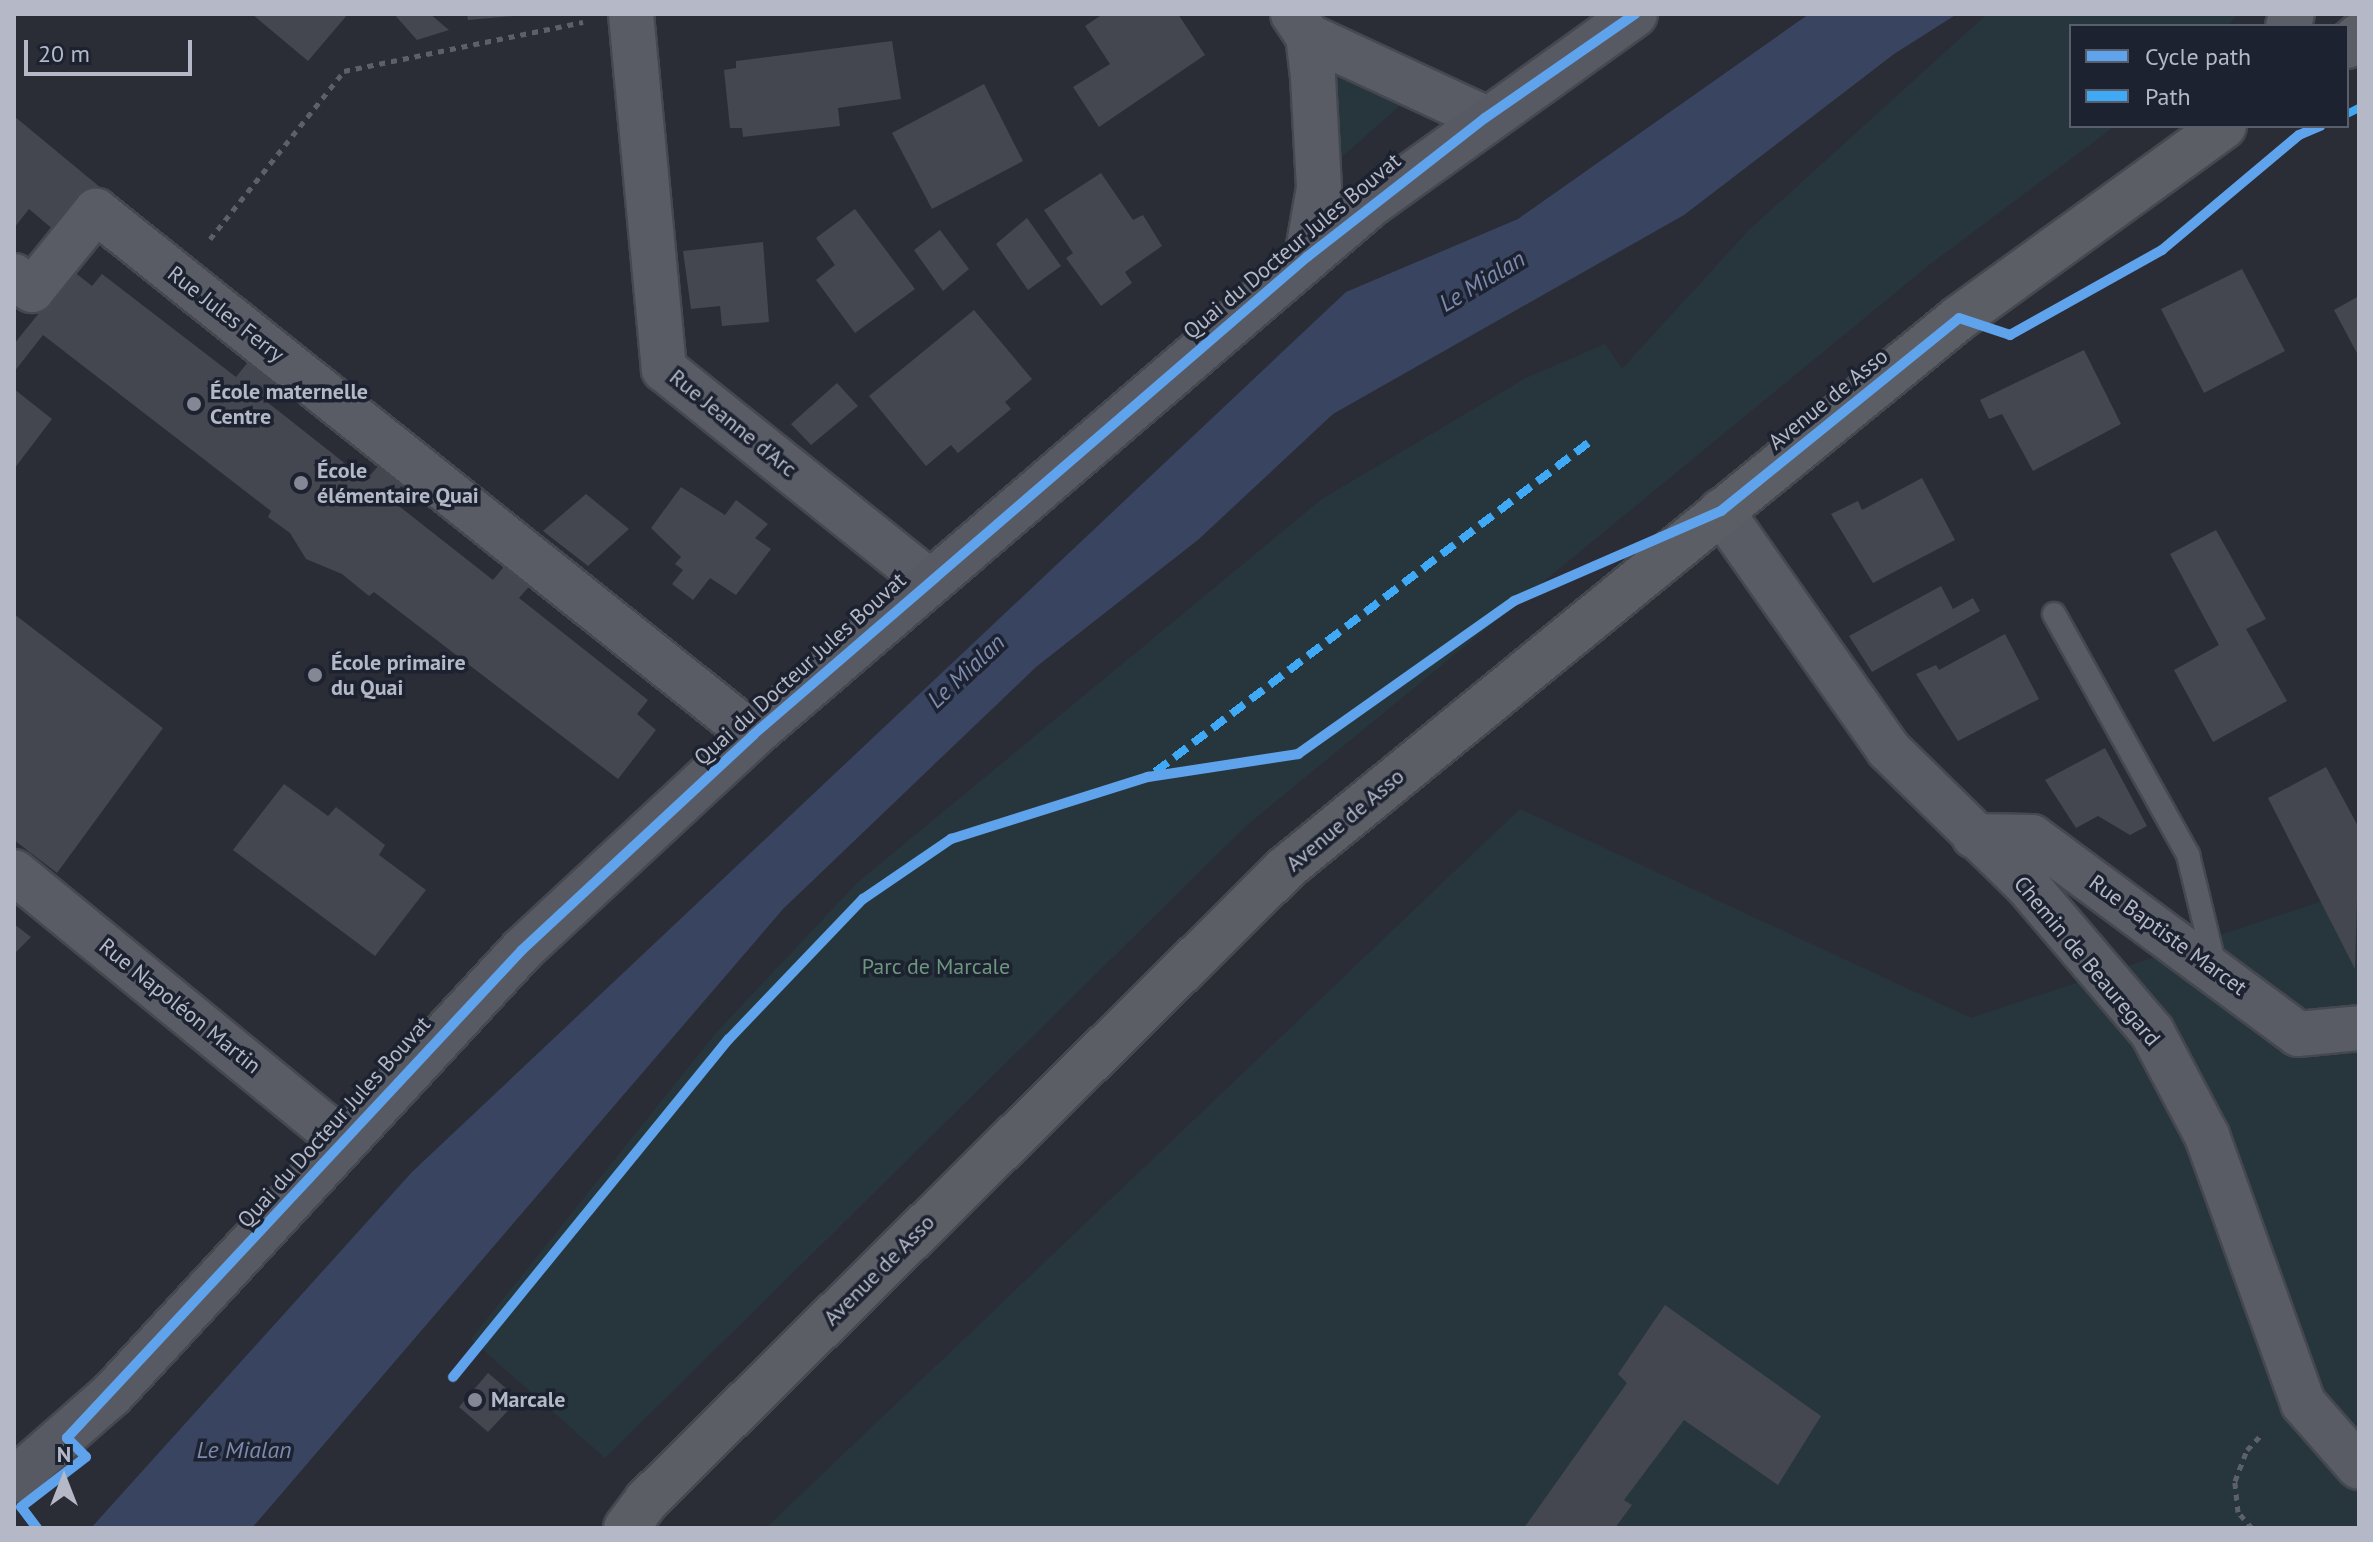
<!DOCTYPE html>
<html>
<head>
<meta charset="utf-8">
<style>
  body { margin:0 }
  #map { position:relative; width:2373px; height:1542px; overflow:hidden; background:#2a2d36; font-family:"PT Sans",sans-serif }
  div>[style] { position:absolute }
  [style*='--x'] { left:calc(var(--x)*1px); top:calc(var(--y)*1px); width:calc(var(--w)*1px); rotate:calc(var(--a)*1deg) }
  .green>* { inset:0; background:#27363c }
  .water>* { inset:0; background:#394460 }
  .building>* { inset:0; background:#44474f }
  .path>* { height:5px; margin-top:-2.5px; transform-origin:0; background:repeating-linear-gradient(90deg,#5d6068 0 6px,transparent 0 12px) }
  .roads { filter:drop-shadow(2px 0 #464850) drop-shadow(-2px 0 #464850) drop-shadow(0 2px #464850) drop-shadow(0 -2px #464850) }
  .lane>* { height:22px; margin:-11px; padding:0 11px; transform-origin:11px; border-radius:11px; background:#595c65 }
  .street>* { height:44px; margin:-22px; padding:0 22px; transform-origin:22px; border-radius:22px; background:#595c65 }
  .secondary>* { height:44px; margin:-22px; padding:0 22px; transform-origin:22px; border-radius:22px; background:#585a63 }
  .primary>* { height:44px; margin:-22px; padding:0 22px; transform-origin:22px; border-radius:22px; background:#5c5e66 }
  .quiet>* { height:8px; margin-top:-4px; transform-origin:0; background:repeating-linear-gradient(90deg,#3fa9f5 0 16px,transparent 0 24px) }
  .cycleway>* { height:10px; margin:-5px; padding:0 5px; transform-origin:5px; border-radius:5px; background:#60a3ed }
  .dots>* { width:22px; height:22px; translate:-50% -50%; box-sizing:border-box; border:4px solid #1d2231; border-radius:50% }
  span { translate:-50% -50%; white-space:nowrap; text-align:center; line-height:1.15; -webkit-text-stroke:7px #1d2231; paint-order:stroke }
  .street-label { font-size:22px; color:#b4b8c7 }
  .poi-label { font-size:22px; color:#b4b8c7; font-weight:700 }
  .left { translate:0 -50%; text-align:left }
  .park-label { font-size:22px; color:#6c977c }
  .water-label { font-size:24px; color:#7c8aae; font-style:italic }
  .frame { position:absolute; inset:0; border:16px solid #b4b8c7; pointer-events:none }
  .legend { position:absolute; left:2069px; top:24px; width:280px; height:104px; box-sizing:border-box; background:#1d2231; border:2px solid #595e6d; margin:0; padding:10px 14px; list-style:none; font-size:24px; color:#b4b8c7 }
  .legend li { display:flex; align-items:center; gap:16px; height:40px }
  .legend b { width:40px; border:2px solid #595e6d }
  .north { position:absolute; left:24px; top:1438px; width:80px; height:80px; -webkit-text-stroke:6px #1d2231; paint-order:stroke; rotate:0deg; font-size:22px; font-weight:700; line-height:32px; text-align:center; color:#b4b8c7 }
  .north::after { content:''; display:block; margin:auto; width:28px; height:36px; background:#b4b8c7; clip-path:polygon(50% 0,100% 100%,50% 72%,0 100%) }
  .scale { position:absolute; left:24px; top:40px; width:168px; height:36px; box-sizing:border-box; border:4px solid #b4b8c7; border-top:0; padding-left:10px; font-size:24px; line-height:28px; white-space:nowrap; color:#b4b8c7; -webkit-text-stroke:6px #1d2231; paint-order:stroke }
</style>
</head>
<body>
<div id="map">
  <div class="green">
    <div style="clip-path:polygon(1987px 14px,2238px 14px,2228px 26px,2071px 26px,2071px 126px,2115px 126px,1929px 265px,1247px 825px,605px 1458px,471px 1339px,715px 1034px,857px 883px,1322px 499px,1526px 378px,1605px 344px,1622px 369px,1749px 230px)"></div>
    <div style="clip-path:polygon(1327px 68px,1405px 101px,1327px 170px)"></div>
    <div style="clip-path:polygon(1520px 809px,1971px 1018px,2359px 889px,2359px 1528px,766px 1528px)"></div>
  </div>
  <div class="water">
    <div style="clip-path:polygon(1809px 14px,1957px 14px,1894px 54px,1684px 215px,1333px 414px,1199px 539px,1036px 667px,783px 909px,252px 1528px,91px 1528px,412px 1172px,1346px 292px,1518px 219px)"></div>
  </div>
  <div class="building">
    <div style="clip-path:polygon(252px 14px,348px 14px,308px 61px)"></div>
    <div style="clip-path:polygon(394px 14px,430px 14px,449px 30px,417px 40px)"></div>
    <div style="clip-path:polygon(467px 14px,514px 14px,514px 16px,468px 20px)"></div>
    <div style="clip-path:polygon(1103px 14px,1178px 14px,1205px 55px,1099px 127px,1073px 87px,1110px 64px,1085px 26px)"></div>
    <div style="clip-path:polygon(892px 41px,901px 99px,838px 108px,840px 126px,743px 137px,742px 128px,730px 128px,724px 70px,736px 68px,736px 61px)"></div>
    <div style="clip-path:polygon(984px 84px,1023px 161px,932px 209px,892px 133px)"></div>
    <div style="clip-path:polygon(14px 116px,101px 188px,61px 236px,29px 209px,14px 228px)"></div>
    <div style="clip-path:polygon(1101px 173px,1133px 220px,1143px 215px,1162px 246px,1125px 272px,1132px 283px,1101px 306px,1066px 258px,1073px 253px,1044px 210px)"></div>
    <div style="clip-path:polygon(855px 209px,915px 289px,855px 333px,816px 280px,835px 265px,816px 238px)"></div>
    <div style="clip-path:polygon(1027px 218px,1061px 266px,1028px 290px,996px 244px)"></div>
    <div style="clip-path:polygon(940px 230px,969px 269px,943px 291px,914px 250px)"></div>
    <div style="clip-path:polygon(763px 242px,769px 322px,722px 326px,720px 306px,691px 309px,683px 251px)"></div>
    <div style="clip-path:polygon(2242px 269px,2285px 351px,2204px 393px,2161px 309px)"></div>
    <div style="clip-path:polygon(73px 271px,92px 286px,102px 274px,236px 377px,248px 362px,275px 382px,262px 398px,366px 480px,380px 464px,404px 483px,390px 499px,493px 580px,507px 563px,533px 582px,519px 598px,648px 700px,637px 714px,656px 730px,618px 779px,374px 592px,369px 596px,342px 574px,306px 559px,290px 533px,268px 517px,271px 511px,43px 335px,14px 372px,14px 344px)"></div>
    <div style="clip-path:polygon(2359px 296px,2359px 357px,2334px 310px)"></div>
    <div style="clip-path:polygon(974px 310px,1032px 379px,1005px 402px,1011px 409px,958px 453px,951px 445px,926px 466px,869px 396px)"></div>
    <div style="clip-path:polygon(2084px 350px,2121px 424px,2033px 471px,2002px 414px,1989px 419px,1980px 400px)"></div>
    <div style="clip-path:polygon(837px 383px,858px 406px,811px 445px,791px 424px)"></div>
    <div style="clip-path:polygon(14px 389px,52px 419px,14px 469px)"></div>
    <div style="clip-path:polygon(1922px 478px,1955px 540px,1873px 583px,1831px 514px,1858px 501px,1862px 510px)"></div>
    <div style="clip-path:polygon(681px 487px,725px 515px,736px 500px,768px 524px,755px 538px,771px 549px,736px 595px,710px 578px,693px 600px,672px 584px,683px 570px,675px 564px,681px 557px,651px 528px)"></div>
    <div style="clip-path:polygon(586px 494px,629px 529px,588px 566px,543px 531px)"></div>
    <div style="clip-path:polygon(2216px 530px,2266px 619px,2246px 629px,2287px 701px,2213px 742px,2174px 670px,2219px 645px,2170px 554px)"></div>
    <div style="clip-path:polygon(1941px 586px,1953px 609px,1973px 598px,1980px 611px,1872px 672px,1849px 636px)"></div>
    <div style="clip-path:polygon(14px 614px,163px 728px,57px 873px,14px 840px)"></div>
    <div style="clip-path:polygon(2005px 634px,2039px 699px,1958px 741px,1916px 674px,1936px 665px,1939px 670px)"></div>
    <div style="clip-path:polygon(2105px 748px,2147px 826px,2130px 835px,2098px 816px,2076px 828px,2045px 780px)"></div>
    <div style="clip-path:polygon(2326px 767px,2359px 828px,2355px 969px,2268px 798px)"></div>
    <div style="clip-path:polygon(284px 784px,328px 816px,336px 807px,385px 845px,379px 855px,426px 890px,375px 956px,233px 850px)"></div>
    <div style="clip-path:polygon(14px 924px,31px 937px,14px 954px)"></div>
    <div style="clip-path:polygon(1665px 1305px,1821px 1416px,1778px 1485px,1684px 1420px,1624px 1500px,1632px 1505px,1615px 1528px,1524px 1528px,1627px 1383px,1618px 1374px)"></div>
    <div style="clip-path:polygon(488px 1373px,519px 1399px,488px 1432px,459px 1407px)"></div>
  </div>
  <div class="path">
    <div style="--x:210;--y:239;--w:215;--a:-51.4"></div>
    <div style="--x:344;--y:71;--w:244;--a:-11.6"></div>
    <div style="--x:2252;--y:1528;--w:21;--a:-131"></div>
    <div style="--x:2238;--y:1512;--w:31;--a:-96"></div>
    <div style="--x:2235;--y:1481;--w:33;--a:-69"></div>
    <div style="--x:2247;--y:1450;--w:23;--a:-47"></div>
  </div>
  <div class="roads">
    <div class="lane">
      <div style="--x:2054;--y:614;--w:276;--a:60.9"></div>
      <div style="--x:2188;--y:855;--w:115;--a:76.4"></div>
    </div>
    <div class="street">
      <div style="--x:631;--y:14;--w:357;--a:84.7"></div>
      <div style="--x:664;--y:369;--w:339;--a:38.7"></div>
      <div style="--x:1293;--y:14;--w:27;--a:56"></div>
      <div style="--x:1308;--y:36;--w:41;--a:83"></div>
      <div style="--x:1313;--y:77;--w:111;--a:86.9"></div>
      <div style="--x:1319;--y:188;--w:70;--a:99.9"></div>
      <div style="--x:1308;--y:36;--w:195;--a:24.9"></div>
      <div style="--x:14;--y:276;--w:23;--a:38"></div>
      <div style="--x:32;--y:290;--w:102;--a:-51"></div>
      <div style="--x:96;--y:211;--w:840;--a:38.57"></div>
      <div style="--x:1721;--y:511;--w:291;--a:54.9"></div>
      <div style="--x:1888;--y:749;--w:194;--a:44.4"></div>
      <div style="--x:2027;--y:885;--w:193;--a:49.6"></div>
      <div style="--x:2152;--y:1032;--w:118;--a:62.1"></div>
      <div style="--x:2207;--y:1136;--w:284;--a:70.2"></div>
      <div style="--x:2303;--y:1403;--w:85;--a:48.8"></div>
      <div style="--x:1974;--y:836;--w:58;--a:1"></div>
      <div style="--x:2032;--y:837;--w:331;--a:36.5"></div>
      <div style="--x:2298;--y:1034;--w:61;--a:-5.6"></div>
      <div style="--x:14;--y:872;--w:426;--a:39.3"></div>
    </div>
    <div class="secondary">
      <div style="--x:14;--y:1480;--w:130;--a:-41.3"></div>
      <div style="--x:112;--y:1394;--w:604;--a:-47.28"></div>
      <div style="--x:522;--y:950;--w:316;--a:-42.9"></div>
      <div style="--x:753;--y:735;--w:815;--a:-40.67"></div>
      <div style="--x:1371;--y:204;--w:325;--a:-35.7"></div>
    </div>
    <div class="primary">
      <div style="--x:2288;--y:26;--w:13;--a:-72"></div>
      <div style="--x:2347;--y:46;--w:16;--a:-40"></div>
      <div style="--x:626;--y:1528;--w:34;--a:-53"></div>
      <div style="--x:646;--y:1501;--w:900;--a:-44.68"></div>
      <div style="--x:1286;--y:868;--w:869;--a:-39.26"></div>
      <div style="--x:1959;--y:318;--w:327;--a:-35.9"></div>
    </div>
  </div>
  <div class="quiet">
    <div style="--x:2347;--y:114;--w:13;--a:-27"></div>
    <div style="--x:1155;--y:772;--w:549;--a:-37.22"></div>
  </div>
  <div class="cycleway">
    <div style="--x:453;--y:1377;--w:436;--a:-50.8"></div>
    <div style="--x:729;--y:1039;--w:194;--a:-46.3"></div>
    <div style="--x:863;--y:899;--w:107;--a:-34.3"></div>
    <div style="--x:951;--y:839;--w:207;--a:-17.5"></div>
    <div style="--x:1148;--y:777;--w:152;--a:-8.7"></div>
    <div style="--x:1298;--y:754;--w:265;--a:-35.3"></div>
    <div style="--x:1514;--y:601;--w:226;--a:-23.5"></div>
    <div style="--x:1721;--y:511;--w:306;--a:-39"></div>
    <div style="--x:1959;--y:318;--w:54;--a:18.4"></div>
    <div style="--x:2010;--y:335;--w:174;--a:-29.2"></div>
    <div style="--x:2162;--y:250;--w:179;--a:-40"></div>
    <div style="--x:2299;--y:135;--w:23;--a:-23"></div>
    <div style="--x:37;--y:1528;--w:26;--a:-127"></div>
    <div style="--x:21;--y:1507;--w:82;--a:-37.6"></div>
    <div style="--x:86;--y:1457;--w:27;--a:-135"></div>
    <div style="--x:67;--y:1438;--w:667;--a:-47"></div>
    <div style="--x:522;--y:950;--w:316;--a:-42.9"></div>
    <div style="--x:753;--y:735;--w:732;--a:-40.79"></div>
    <div style="--x:1307;--y:257;--w:226;--a:-38"></div>
    <div style="--x:1485;--y:118;--w:183;--a:-34.7"></div>
  </div>
  <div class="dots">
    <div style="left:194px;top:404px;background:#848794"></div>
    <div style="left:301px;top:483px;background:#848794"></div>
    <div style="left:315px;top:675px;background:#848794"></div>
    <div style="left:475px;top:1400px;background:#848794"></div>
  </div>
  <div class="street-label">
    <span style="left:1292px;top:246px;rotate:-40deg">Quai du Docteur Jules Bouvat</span>
    <span style="left:226px;top:314px;rotate:38deg">Rue Jules Ferry</span>
    <span style="left:1828px;top:399px;rotate:-39deg">Avenue de Asso</span>
    <span style="left:733px;top:423px;rotate:39deg">Rue Jeanne d'Arc</span>
    <span style="left:800px;top:669px;rotate:-42deg">Quai du Docteur Jules Bouvat</span>
    <span style="left:1345px;top:820px;rotate:-40deg">Avenue de Asso</span>
    <span style="left:2168px;top:935px;rotate:36deg">Rue Baptiste Marcet</span>
    <span style="left:2087px;top:961px;rotate:50deg">Chemin de Beauregard</span>
    <span style="left:180px;top:1006px;rotate:39deg">Rue Napoléon Martin</span>
    <span style="left:334px;top:1122px;rotate:-48deg">Quai du Docteur Jules Bouvat</span>
    <span style="left:879px;top:1270px;rotate:-45deg">Avenue de Asso</span>
  </div>
  <div class="poi-label">
    <span class="left" style="left:210px;top:404px">École maternelle<br>Centre</span>
    <span class="left" style="left:317px;top:483px">École<br>élémentaire Quai</span>
    <span class="left" style="left:331px;top:675px">École primaire<br>du Quai</span>
    <span class="left" style="left:491px;top:1400px">Marcale</span>
  </div>
  <div class="park-label">
    <span style="left:936px;top:967px">Parc de Marcale</span>
  </div>
  <div class="water-label">
    <span style="left:1482px;top:281px;rotate:-31deg">Le Mialan</span>
    <span style="left:966px;top:671px;rotate:-43deg">Le Mialan</span>
    <span style="left:244px;top:1450px">Le Mialan</span>
  </div>
  <div class="frame"></div>
  <ul class="legend">
  <li><b style="height:10px;background:#60a3ed"></b>Cycle path</li>
  <li><b style="height:10px;background:#3fa9f5"></b>Path</li>
  </ul>
  <div class="north">N</div>
  <div class="scale">20 m</div>
</div>
</body>
</html>
